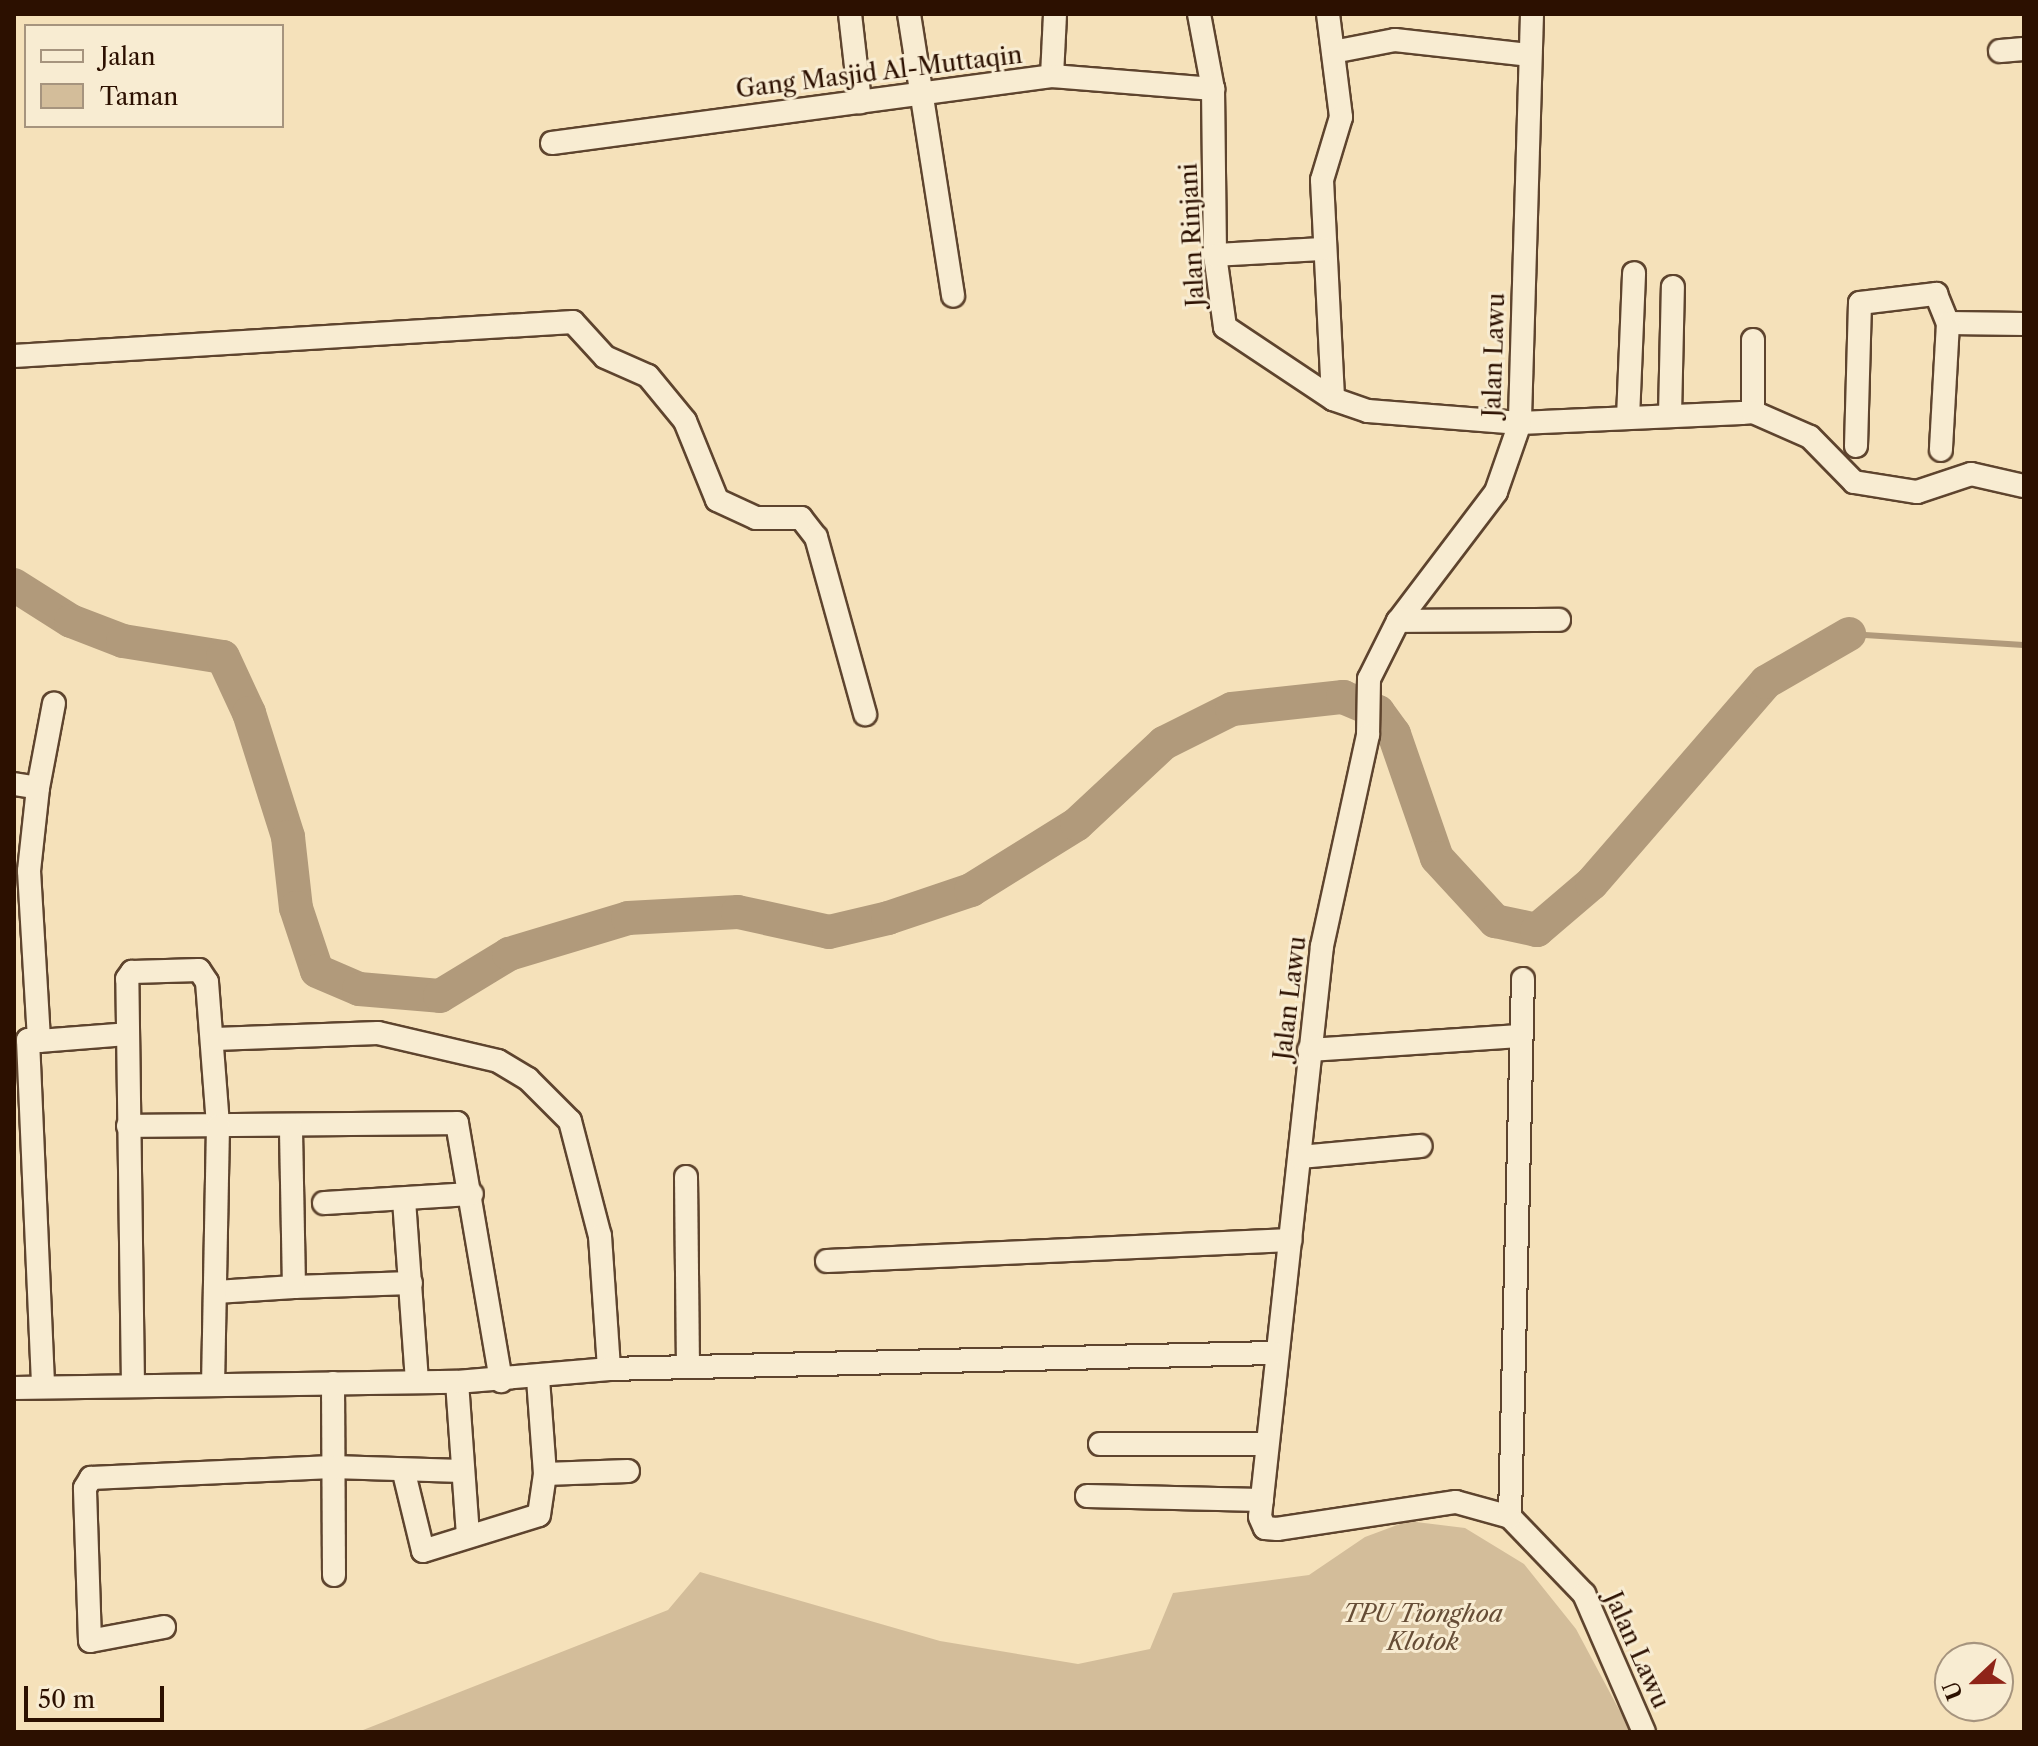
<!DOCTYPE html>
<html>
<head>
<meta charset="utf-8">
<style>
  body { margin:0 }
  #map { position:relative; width:2038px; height:1746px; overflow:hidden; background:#f5e1ba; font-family:"Libre Caslon Text",serif }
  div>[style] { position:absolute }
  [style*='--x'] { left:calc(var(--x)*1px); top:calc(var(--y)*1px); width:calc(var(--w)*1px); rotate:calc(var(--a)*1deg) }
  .green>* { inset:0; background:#d3bd9a }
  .stream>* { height:6px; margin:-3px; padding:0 3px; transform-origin:3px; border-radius:3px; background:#b19a7b }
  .river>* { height:34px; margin:-17px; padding:0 17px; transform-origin:17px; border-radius:17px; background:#b19a7b }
  .roads { filter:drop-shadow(2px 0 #5e442e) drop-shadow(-2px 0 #5e442e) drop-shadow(0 2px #5e442e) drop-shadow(0 -2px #5e442e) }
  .minor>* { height:22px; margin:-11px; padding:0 11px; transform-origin:11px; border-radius:11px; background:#f8ecd2 }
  span { translate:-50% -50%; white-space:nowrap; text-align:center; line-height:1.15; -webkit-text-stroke:6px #f8ecd2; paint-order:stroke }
  .street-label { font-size:24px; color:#2c1000 }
  .park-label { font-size:24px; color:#664d36; font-style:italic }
  .frame { position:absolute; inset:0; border:16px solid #2c1000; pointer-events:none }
  .legend { position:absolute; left:24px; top:24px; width:260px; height:104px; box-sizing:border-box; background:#f8ecd2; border:2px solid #a6947e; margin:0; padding:10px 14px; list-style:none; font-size:24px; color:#2c1000 }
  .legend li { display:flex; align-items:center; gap:16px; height:40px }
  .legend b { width:40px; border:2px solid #a6947e }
  .north { position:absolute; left:1934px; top:1642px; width:80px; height:80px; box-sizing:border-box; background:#f8ecd2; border:2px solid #a6947e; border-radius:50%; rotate:248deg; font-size:22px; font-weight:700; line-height:32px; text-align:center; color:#2c1000 }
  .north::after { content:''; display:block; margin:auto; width:28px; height:36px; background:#8f2418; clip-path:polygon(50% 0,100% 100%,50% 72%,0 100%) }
  .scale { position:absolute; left:24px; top:1686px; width:140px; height:36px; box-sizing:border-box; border:4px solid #2c1000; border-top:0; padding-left:10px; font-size:24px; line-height:28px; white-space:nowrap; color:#2c1000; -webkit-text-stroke:6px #f8ecd2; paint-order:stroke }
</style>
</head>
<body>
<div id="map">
  <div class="green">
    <div style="clip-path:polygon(1408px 1521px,1465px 1528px,1524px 1564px,1576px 1629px,1631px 1732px,358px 1732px,668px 1610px,700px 1572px,940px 1641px,1078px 1664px,1150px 1649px,1173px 1593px,1309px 1575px,1365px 1537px)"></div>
  </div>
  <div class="stream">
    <div style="--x:1849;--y:634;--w:175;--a:3.6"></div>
  </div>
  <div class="river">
    <div style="--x:14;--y:585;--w:67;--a:32.3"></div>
    <div style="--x:71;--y:621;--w:56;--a:21"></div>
    <div style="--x:123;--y:641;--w:101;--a:9.1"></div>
    <div style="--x:223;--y:657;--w:62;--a:65.1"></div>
    <div style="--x:249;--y:713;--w:130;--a:72.5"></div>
    <div style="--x:288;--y:837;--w:71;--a:83.6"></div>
    <div style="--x:296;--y:908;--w:66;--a:71.6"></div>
    <div style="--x:317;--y:971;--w:46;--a:23.2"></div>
    <div style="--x:359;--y:989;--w:81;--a:4.9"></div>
    <div style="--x:440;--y:996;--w:81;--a:-31.3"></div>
    <div style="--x:509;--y:954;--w:124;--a:-16.8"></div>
    <div style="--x:628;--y:918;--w:110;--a:-3.1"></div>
    <div style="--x:738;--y:912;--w:93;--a:12.4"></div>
    <div style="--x:829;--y:932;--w:61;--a:-13.3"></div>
    <div style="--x:888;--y:918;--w:88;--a:-18.6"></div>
    <div style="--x:971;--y:890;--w:125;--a:-31.9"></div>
    <div style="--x:1077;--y:824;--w:119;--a:-43"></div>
    <div style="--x:1164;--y:743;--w:76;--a:-26.6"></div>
    <div style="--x:1232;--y:709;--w:112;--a:-6.2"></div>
    <div style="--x:1343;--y:697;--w:38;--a:23"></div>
    <div style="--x:1378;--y:712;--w:27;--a:54"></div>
    <div style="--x:1394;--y:734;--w:131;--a:70.9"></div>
    <div style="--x:1437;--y:858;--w:86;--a:47.4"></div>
    <div style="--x:1495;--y:921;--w:43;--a:12.1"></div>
    <div style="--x:1537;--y:930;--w:72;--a:-40.5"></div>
    <div style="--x:1592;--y:883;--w:266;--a:-49.1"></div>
    <div style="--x:1766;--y:682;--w:96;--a:-30"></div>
  </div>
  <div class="roads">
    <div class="minor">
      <div style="--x:850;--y:14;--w:89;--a:83.5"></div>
      <div style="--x:909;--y:14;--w:285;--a:81.1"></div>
      <div style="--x:1199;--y:14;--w:76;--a:79.4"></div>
      <div style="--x:1213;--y:89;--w:166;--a:89.3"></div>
      <div style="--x:1215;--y:255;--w:73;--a:82.1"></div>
      <div style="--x:1225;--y:327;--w:130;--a:33.7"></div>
      <div style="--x:1333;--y:399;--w:37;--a:19"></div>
      <div style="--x:1368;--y:411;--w:152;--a:4.5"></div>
      <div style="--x:1520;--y:423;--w:222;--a:-2.6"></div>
      <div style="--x:1742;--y:413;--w:11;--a:-5"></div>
      <div style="--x:1753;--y:412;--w:72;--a:-90"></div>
      <div style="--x:1328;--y:14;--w:104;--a:82.8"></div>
      <div style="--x:1341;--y:117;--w:66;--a:106.8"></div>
      <div style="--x:1322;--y:180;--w:219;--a:87.1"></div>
      <div style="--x:1532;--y:14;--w:409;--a:91.7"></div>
      <div style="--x:1520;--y:423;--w:73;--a:109.2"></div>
      <div style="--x:1496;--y:492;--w:162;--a:127.2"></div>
      <div style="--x:1398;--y:621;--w:65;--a:116.6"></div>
      <div style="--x:1369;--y:679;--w:56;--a:91"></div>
      <div style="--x:1368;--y:735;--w:216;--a:102.3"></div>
      <div style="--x:1322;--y:946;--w:574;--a:96.2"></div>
      <div style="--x:1260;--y:1517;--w:12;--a:66"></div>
      <div style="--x:1265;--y:1528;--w:12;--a:5"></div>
      <div style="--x:1277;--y:1529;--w:181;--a:-8.6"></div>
      <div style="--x:1456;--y:1502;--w:56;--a:15.5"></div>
      <div style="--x:1510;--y:1517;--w:107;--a:46.1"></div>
      <div style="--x:1584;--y:1594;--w:150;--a:66.5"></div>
      <div style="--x:2000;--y:51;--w:24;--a:-5"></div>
      <div style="--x:1333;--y:52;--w:63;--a:-11"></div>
      <div style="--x:1395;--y:40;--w:134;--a:6.4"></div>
      <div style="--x:1052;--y:76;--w:62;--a:-87.2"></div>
      <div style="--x:552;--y:143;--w:504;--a:-7.63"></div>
      <div style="--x:1052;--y:76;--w:162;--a:4.6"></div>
      <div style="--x:1215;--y:255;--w:109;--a:-3.2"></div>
      <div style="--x:1948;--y:323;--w:76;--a:0.8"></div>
      <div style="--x:14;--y:356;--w:560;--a:-3.48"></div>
      <div style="--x:573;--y:322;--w:47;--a:47.6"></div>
      <div style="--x:605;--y:357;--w:47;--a:23.8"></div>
      <div style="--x:648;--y:376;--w:58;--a:50.6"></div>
      <div style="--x:685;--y:421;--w:85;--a:67.9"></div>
      <div style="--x:717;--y:500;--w:43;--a:24.8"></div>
      <div style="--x:756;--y:518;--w:45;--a:0"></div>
      <div style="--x:801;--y:518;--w:24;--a:52"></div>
      <div style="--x:816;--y:537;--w:184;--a:74.5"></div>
      <div style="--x:1753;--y:412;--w:62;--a:23.7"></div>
      <div style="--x:1810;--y:437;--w:63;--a:45.6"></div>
      <div style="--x:1854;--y:482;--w:64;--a:9"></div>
      <div style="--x:1917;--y:492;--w:57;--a:-18.4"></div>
      <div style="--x:1971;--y:474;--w:54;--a:12.8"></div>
      <div style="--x:1670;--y:415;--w:128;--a:-88.7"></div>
      <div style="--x:1628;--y:418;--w:145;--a:-87.6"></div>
      <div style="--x:1856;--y:446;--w:143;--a:-88.4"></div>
      <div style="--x:1860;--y:303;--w:77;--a:-6.8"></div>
      <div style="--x:1936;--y:294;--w:31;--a:68"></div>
      <div style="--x:1948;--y:323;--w:127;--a:93.2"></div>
      <div style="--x:1398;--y:621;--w:161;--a:-0.4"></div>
      <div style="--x:14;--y:784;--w:24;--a:9"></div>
      <div style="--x:38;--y:788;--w:83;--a:96.2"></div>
      <div style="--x:29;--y:871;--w:170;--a:86.6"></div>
      <div style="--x:39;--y:1041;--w:11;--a:-175"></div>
      <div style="--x:28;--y:1040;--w:347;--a:87.5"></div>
      <div style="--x:38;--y:788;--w:86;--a:-79.3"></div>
      <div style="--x:215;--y:1039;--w:163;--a:-2.1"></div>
      <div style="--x:378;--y:1033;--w:123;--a:13.1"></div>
      <div style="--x:498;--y:1061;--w:35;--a:31"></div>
      <div style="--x:528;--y:1079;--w:59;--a:45"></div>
      <div style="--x:570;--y:1121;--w:119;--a:75.4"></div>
      <div style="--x:600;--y:1236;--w:133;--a:86.1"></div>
      <div style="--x:39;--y:1041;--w:88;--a:-4.5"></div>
      <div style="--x:1309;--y:1050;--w:211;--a:-3.8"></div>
      <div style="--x:128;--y:1126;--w:329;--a:-0.5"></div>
      <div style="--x:457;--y:1123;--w:262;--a:80.3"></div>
      <div style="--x:1300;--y:1157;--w:121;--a:-5.2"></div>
      <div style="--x:686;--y:1177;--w:189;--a:89.4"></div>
      <div style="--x:404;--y:1200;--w:181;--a:85.9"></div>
      <div style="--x:324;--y:1203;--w:148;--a:-3.5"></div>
      <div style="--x:827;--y:1261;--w:464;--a:-2.6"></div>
      <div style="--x:294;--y:1287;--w:117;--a:-2"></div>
      <div style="--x:216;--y:1292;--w:78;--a:-3.7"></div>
      <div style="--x:294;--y:1287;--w:161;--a:-91.1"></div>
      <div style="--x:457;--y:1382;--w:152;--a:85.9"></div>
      <div style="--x:333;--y:1383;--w:192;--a:89.7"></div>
      <div style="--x:133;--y:1385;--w:406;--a:-90.8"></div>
      <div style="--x:127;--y:979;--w:9;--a:-54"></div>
      <div style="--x:132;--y:972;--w:67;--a:-1.7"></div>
      <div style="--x:199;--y:970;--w:14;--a:56"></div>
      <div style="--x:207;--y:982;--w:144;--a:85.6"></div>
      <div style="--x:218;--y:1126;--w:255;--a:91.1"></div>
      <div style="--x:14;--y:1388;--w:443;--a:-0.8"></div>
      <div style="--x:457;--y:1382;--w:153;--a:-4.9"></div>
      <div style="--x:609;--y:1369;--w:664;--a:-1.38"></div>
      <div style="--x:1100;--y:1444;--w:167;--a:0"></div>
      <div style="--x:404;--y:1473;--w:80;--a:76.3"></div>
      <div style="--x:423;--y:1551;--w:121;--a:-17.2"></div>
      <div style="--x:539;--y:1515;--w:41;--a:-81.7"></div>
      <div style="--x:545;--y:1474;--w:95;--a:-94.2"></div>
      <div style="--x:545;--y:1474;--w:83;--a:-2.1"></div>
      <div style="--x:1087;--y:1496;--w:175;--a:1.3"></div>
      <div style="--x:1510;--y:1517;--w:538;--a:-88.62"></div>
      <div style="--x:164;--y:1627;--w:75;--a:169.3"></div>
      <div style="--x:90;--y:1641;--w:153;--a:-91.9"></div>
      <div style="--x:85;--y:1488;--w:12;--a:-59"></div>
      <div style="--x:91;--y:1478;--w:241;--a:-2.6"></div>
      <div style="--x:332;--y:1467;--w:130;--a:1.8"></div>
    </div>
  </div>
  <div class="street-label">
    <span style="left:879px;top:72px;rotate:-7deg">Gang Masjid Al-Muttaqin</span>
    <span style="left:1192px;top:235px;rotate:-93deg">Jalan Rinjani</span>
    <span style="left:1494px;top:355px;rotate:-88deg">Jalan Lawu</span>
    <span style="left:1290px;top:998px;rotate:-83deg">Jalan Lawu</span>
    <span style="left:1637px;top:1650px;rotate:66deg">Jalan Lawu</span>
  </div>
  <div class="park-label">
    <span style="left:1423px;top:1628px">TPU Tionghoa<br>Klotok</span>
  </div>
  <div class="frame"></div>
  <ul class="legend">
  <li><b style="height:10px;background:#f8ecd2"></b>Jalan</li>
  <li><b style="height:22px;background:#d3bd9a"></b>Taman</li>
  </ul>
  <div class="north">U</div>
  <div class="scale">50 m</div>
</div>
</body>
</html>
